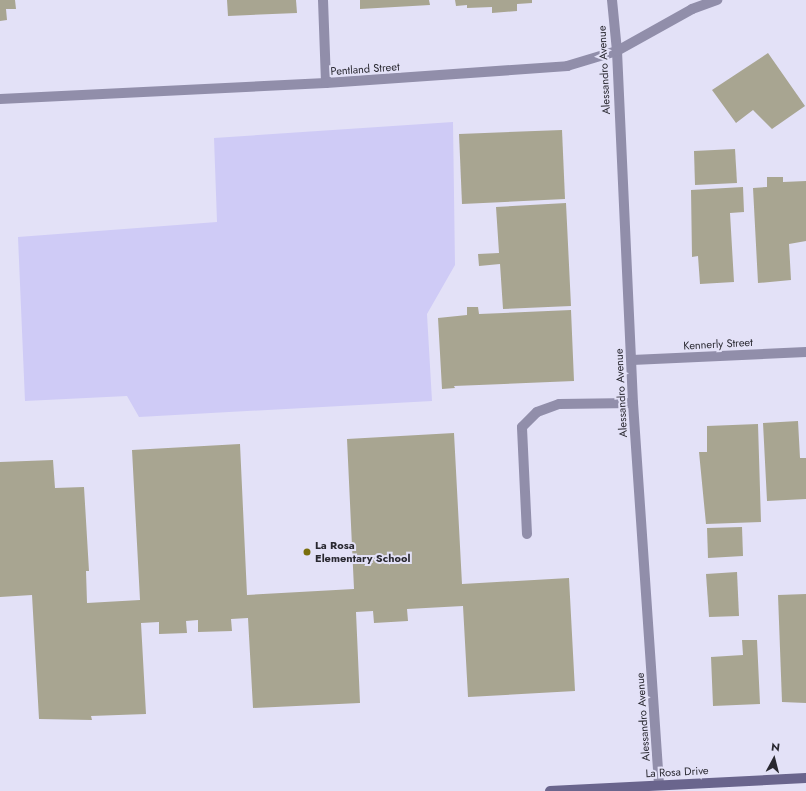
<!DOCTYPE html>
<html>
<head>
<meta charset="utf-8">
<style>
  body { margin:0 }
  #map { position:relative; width:806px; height:791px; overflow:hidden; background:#e3e1f7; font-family:Jost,sans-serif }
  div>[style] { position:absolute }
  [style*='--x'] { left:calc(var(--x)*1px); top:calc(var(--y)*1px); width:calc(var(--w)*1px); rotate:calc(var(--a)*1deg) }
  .green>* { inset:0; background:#cfcbf6 }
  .building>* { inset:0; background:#a8a591 }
  .lane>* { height:10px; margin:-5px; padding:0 5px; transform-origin:5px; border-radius:5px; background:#918eaa }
  .street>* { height:10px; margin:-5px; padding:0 5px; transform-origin:5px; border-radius:5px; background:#918eaa }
  .secondary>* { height:10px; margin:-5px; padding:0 5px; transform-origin:5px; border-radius:5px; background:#6a658d }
  .dots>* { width:11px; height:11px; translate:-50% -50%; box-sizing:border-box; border:2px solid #e3e1f7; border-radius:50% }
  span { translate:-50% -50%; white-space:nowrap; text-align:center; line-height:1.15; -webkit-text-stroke:4px #e3e1f7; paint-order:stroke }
  .street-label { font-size:11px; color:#292830 }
  .poi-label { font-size:11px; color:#292830; font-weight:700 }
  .left { translate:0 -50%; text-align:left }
  .north { position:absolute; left:754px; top:739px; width:40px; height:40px; -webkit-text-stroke:3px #e3e1f7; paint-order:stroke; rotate:7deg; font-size:11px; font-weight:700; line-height:16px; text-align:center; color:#292830 }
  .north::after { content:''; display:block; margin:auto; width:14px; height:18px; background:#292830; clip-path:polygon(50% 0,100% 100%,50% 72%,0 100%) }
</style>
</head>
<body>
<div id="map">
  <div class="green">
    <div style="clip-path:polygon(453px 122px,455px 265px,427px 314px,432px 401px,139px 417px,127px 396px,25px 401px,18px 237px,217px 222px,214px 138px)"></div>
  </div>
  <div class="building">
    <div style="clip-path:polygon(0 0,15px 0,16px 9px,6px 9px,7px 20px,0 21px)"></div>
    <div style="clip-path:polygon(227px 0,296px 0,297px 13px,228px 16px)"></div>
    <div style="clip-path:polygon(360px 0,429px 0,430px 5px,360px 9px)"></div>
    <div style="clip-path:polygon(455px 0,532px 0,532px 3px,517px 4px,517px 11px,492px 13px,492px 7px,467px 8px,467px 5px,456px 6px)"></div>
    <div style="clip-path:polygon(768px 53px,805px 106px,772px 129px,753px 110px,736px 123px,712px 90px)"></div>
    <div style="clip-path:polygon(562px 130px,565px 199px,462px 204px,459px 134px)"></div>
    <div style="clip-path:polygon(735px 149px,737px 183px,695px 185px,694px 151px)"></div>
    <div style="clip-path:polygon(767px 177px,783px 177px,783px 182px,806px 181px,806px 241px,789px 244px,791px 280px,758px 283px,753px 188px,767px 187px)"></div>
    <div style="clip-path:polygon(743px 187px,744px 212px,730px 213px,734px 282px,700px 284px,698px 256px,692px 257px,691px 190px)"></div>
    <div style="clip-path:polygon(566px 203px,571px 306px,503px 309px,500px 264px,479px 266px,478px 254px,499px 253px,496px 207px)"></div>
    <div style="clip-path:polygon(467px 307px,478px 307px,479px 314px,571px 310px,574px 381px,454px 386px,455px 388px,442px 389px,438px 318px,467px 315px)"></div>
    <div style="clip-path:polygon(798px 421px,800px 458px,806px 458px,806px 499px,767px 501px,763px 423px)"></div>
    <div style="clip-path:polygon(758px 424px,761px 522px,706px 524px,699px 452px,707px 452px,707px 426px)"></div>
    <div style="clip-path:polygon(454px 433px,462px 584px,569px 578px,575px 691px,468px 697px,463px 606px,407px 609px,408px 621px,374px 623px,373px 611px,356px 612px,360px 703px,253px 708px,248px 618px,231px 619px,232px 631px,198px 632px,198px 620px,186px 621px,187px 633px,159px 634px,159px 622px,141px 623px,146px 714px,91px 716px,92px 720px,39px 719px,32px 595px,0 597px,0 462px,53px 460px,55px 488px,84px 487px,89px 571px,86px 571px,87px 603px,140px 600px,132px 450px,240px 444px,247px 595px,354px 589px,347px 439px)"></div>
    <div style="clip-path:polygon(742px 527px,743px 556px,708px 558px,707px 528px)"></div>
    <div style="clip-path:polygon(737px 572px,739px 616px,709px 617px,706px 574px)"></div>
    <div style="clip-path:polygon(806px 594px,806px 703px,782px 702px,778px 595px)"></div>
    <div style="clip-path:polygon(742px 640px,757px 640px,760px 704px,713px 706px,711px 657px,743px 655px)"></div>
  </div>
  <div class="lane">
    <div style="--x:323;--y:0;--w:83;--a:87.9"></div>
    <div style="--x:527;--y:534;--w:107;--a:-92.7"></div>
    <div style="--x:522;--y:427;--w:21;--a:-45"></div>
    <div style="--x:537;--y:412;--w:23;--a:-20"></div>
    <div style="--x:559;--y:404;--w:74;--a:-0.8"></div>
  </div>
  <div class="street">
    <div style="--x:612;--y:0;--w:51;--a:84.4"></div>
    <div style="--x:617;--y:51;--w:352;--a:87.4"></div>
    <div style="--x:633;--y:403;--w:383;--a:86.1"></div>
    <div style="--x:0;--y:99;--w:326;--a:-2.8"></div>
    <div style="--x:326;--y:83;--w:242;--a:-4"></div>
    <div style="--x:567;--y:66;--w:52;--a:-16.7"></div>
    <div style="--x:617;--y:51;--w:86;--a:-29.2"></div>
    <div style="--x:692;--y:9;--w:27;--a:-20"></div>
    <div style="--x:632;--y:360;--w:174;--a:-2.6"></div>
  </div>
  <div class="secondary">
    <div style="--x:550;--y:791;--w:256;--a:-2.9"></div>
  </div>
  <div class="dots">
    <div style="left:307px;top:552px;background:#7a6f0d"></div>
  </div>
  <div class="street-label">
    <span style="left:365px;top:69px;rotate:-4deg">Pentland Street</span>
    <span style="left:604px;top:70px;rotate:-93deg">Alessandro Avenue</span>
    <span style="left:718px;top:344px;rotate:-3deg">Kennerly Street</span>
    <span style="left:621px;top:393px;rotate:-93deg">Alessandro Avenue</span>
    <span style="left:643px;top:717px;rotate:-94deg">Alessandro Avenue</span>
    <span style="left:677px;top:772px;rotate:-3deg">La Rosa Drive</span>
  </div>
  <div class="poi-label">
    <span class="left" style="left:315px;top:552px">La Rosa<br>Elementary School</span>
  </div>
  <div class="north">N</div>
</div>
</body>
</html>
